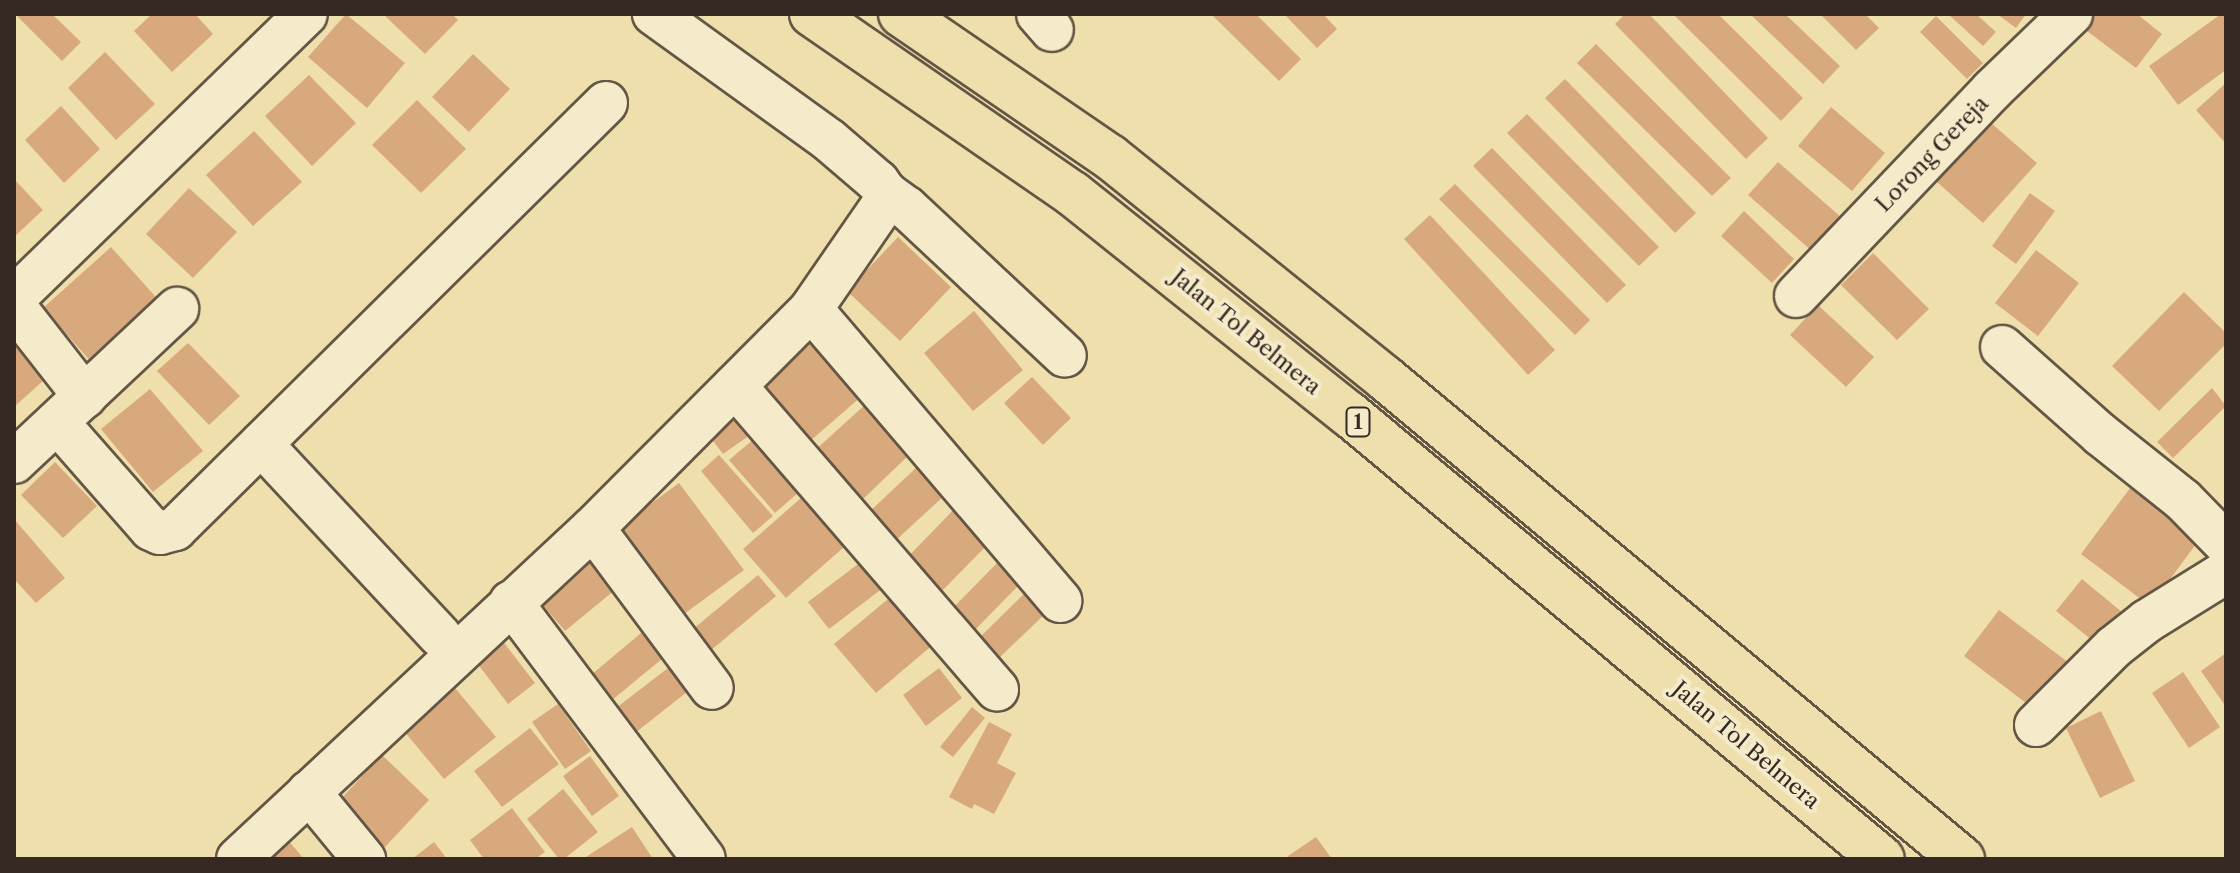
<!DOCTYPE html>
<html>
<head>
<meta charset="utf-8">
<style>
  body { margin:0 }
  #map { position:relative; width:2240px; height:873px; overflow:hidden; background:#efdfac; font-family:"Libre Caslon Text",serif }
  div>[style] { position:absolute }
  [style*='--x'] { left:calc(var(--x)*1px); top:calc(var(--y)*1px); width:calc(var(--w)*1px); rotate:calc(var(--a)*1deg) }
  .building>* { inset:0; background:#d9a97e }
  .roads { filter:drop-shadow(2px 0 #645645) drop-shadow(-2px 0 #645645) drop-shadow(0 2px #645645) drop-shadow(0 -2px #645645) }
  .minor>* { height:42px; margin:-21px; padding:0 21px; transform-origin:21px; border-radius:21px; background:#f5eac9 }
  .motorway>* { height:44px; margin:-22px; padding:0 22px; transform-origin:22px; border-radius:22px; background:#efdfac }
  span { translate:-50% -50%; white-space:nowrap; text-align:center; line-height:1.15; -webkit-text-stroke:8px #f5eac9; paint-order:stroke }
  .shield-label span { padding:2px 6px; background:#f5eac9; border:2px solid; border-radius:6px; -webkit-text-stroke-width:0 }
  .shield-label { font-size:20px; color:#362923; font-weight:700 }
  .street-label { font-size:22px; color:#362923 }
  .frame { position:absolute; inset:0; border:16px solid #362923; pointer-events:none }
</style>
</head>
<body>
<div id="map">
  <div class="building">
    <div style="clip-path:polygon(15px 14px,52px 14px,81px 42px,62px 61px)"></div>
    <div style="clip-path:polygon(152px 14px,195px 14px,213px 34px,172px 72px,134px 31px)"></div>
    <div style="clip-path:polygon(346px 14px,405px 63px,367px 108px,308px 57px)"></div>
    <div style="clip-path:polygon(383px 14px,452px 14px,458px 20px,425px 54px)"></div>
    <div style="clip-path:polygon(1211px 14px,1256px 14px,1301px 59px,1279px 81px)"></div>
    <div style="clip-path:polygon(1284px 14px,1323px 14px,1337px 29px,1317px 48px)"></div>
    <div style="clip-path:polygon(1625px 14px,1649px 14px,1768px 138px,1746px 159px,1615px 24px)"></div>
    <div style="clip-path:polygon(1673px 14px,1718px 14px,1803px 98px,1781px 121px)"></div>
    <div style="clip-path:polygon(1750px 14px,1785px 14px,1840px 66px,1823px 84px)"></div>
    <div style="clip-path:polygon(1820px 14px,1865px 14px,1879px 28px,1856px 50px)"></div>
    <div style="clip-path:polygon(1948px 14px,1976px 14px,1996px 32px,1983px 46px)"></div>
    <div style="clip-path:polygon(1997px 14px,2026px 14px,2016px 28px)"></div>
    <div style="clip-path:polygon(2081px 14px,2137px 14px,2162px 34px,2136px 68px,2075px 22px)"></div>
    <div style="clip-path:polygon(2221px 14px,2226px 14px,2226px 70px,2178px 105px,2149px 66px)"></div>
    <div style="clip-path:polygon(1936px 16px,1983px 63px,1967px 79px,1920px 32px)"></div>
    <div style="clip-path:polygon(1596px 44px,1731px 178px,1712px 196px,1577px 63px)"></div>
    <div style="clip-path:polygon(105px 52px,155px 104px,116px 140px,68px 88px)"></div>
    <div style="clip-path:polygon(473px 54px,510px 89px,469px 132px,432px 97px)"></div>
    <div style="clip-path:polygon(309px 75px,356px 123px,312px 166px,265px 116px)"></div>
    <div style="clip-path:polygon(1565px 79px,1696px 213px,1675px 233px,1545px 98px)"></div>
    <div style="clip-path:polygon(2226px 83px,2226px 144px,2196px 110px)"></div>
    <div style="clip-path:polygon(417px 100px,466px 149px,421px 193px,372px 145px)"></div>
    <div style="clip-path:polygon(61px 106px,100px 149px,64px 183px,25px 140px)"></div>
    <div style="clip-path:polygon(1831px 107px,1885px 153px,1852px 191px,1798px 146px)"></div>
    <div style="clip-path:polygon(1527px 114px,1659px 247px,1639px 266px,1507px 133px)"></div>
    <div style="clip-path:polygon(1990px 122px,2037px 163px,1983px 223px,1937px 182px)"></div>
    <div style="clip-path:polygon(254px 131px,302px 182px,253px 226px,206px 175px)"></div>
    <div style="clip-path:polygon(1492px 148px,1626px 285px,1607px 303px,1473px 166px)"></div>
    <div style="clip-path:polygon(1778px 162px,1842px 218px,1813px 252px,1748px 195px)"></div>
    <div style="clip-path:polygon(14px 179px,43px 210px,14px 237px)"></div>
    <div style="clip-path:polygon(1455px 184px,1590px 320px,1575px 335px,1439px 199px)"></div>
    <div style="clip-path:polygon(189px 188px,237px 232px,193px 278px,146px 234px)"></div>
    <div style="clip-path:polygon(2030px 193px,2055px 211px,2016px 264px,1992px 246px)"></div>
    <div style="clip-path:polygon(1744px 211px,1794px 259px,1772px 283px,1721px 236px)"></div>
    <div style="clip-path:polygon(1430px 215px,1555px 350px,1528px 375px,1404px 239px)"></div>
    <div style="clip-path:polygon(898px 237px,951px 287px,900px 341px,847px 291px)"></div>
    <div style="clip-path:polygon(111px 247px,162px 304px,94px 365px,43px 308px)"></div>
    <div style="clip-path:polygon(2036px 250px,2079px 283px,2038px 336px,1995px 303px)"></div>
    <div style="clip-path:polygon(1873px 253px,1929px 309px,1897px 340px,1841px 285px)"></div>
    <div style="clip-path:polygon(2184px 292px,2226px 333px,2226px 344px,2159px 411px,2112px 366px)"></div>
    <div style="clip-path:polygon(1818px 305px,1874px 357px,1846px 387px,1790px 335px)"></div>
    <div style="clip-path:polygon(974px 311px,1023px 370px,973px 411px,924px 353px)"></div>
    <div style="clip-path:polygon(813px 341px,862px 396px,809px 442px,760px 387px)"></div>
    <div style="clip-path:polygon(188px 343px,240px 396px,209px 425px,157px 371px)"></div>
    <div style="clip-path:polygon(14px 345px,45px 379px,14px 407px)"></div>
    <div style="clip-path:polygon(1032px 377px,1071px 418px,1043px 445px,1004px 403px)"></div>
    <div style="clip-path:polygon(2212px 388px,2226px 406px,2173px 458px,2157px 442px)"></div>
    <div style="clip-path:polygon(150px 389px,203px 451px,153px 492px,101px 429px)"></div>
    <div style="clip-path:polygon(726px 403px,750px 435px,723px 454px,699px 422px)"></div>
    <div style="clip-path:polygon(866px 404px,912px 452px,861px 501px,813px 452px)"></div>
    <div style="clip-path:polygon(754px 439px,799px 492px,775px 513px,729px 460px)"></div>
    <div style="clip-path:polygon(719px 455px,773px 516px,753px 533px,701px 471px)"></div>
    <div style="clip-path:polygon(55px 462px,97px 506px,63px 538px,21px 495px)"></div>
    <div style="clip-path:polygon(919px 465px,946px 494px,894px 542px,867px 514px)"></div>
    <div style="clip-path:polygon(2139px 476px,2208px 528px,2150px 606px,2081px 554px)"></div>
    <div style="clip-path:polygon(679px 483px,744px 570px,680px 617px,615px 530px)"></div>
    <div style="clip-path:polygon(801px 498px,844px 547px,786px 598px,743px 549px)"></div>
    <div style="clip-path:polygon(962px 501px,997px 535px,936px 597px,901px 564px)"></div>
    <div style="clip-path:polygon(14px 519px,65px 578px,36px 603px,14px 579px)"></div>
    <div style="clip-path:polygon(590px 549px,621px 585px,565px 631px,535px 596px)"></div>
    <div style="clip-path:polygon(1001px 559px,1023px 581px,968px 637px,946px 615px)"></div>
    <div style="clip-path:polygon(862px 561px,883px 588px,829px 629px,808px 602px)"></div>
    <div style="clip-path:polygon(758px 575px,776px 596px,710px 651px,692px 630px)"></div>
    <div style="clip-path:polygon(2082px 579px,2123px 613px,2098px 645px,2056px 611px)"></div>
    <div style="clip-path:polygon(1028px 590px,1048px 611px,998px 659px,978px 639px)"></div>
    <div style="clip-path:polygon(894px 594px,935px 643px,876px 693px,834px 644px)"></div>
    <div style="clip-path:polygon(1999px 610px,2073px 666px,2038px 712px,1964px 656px)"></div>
    <div style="clip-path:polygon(647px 628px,668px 654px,606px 705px,585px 680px)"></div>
    <div style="clip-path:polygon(495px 631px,535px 683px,508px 704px,468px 651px)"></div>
    <div style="clip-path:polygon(2226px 653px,2226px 707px,2201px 671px)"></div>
    <div style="clip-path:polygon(668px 668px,687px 692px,635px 733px,616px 708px)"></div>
    <div style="clip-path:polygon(939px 668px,962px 698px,926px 726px,903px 695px)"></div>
    <div style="clip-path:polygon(2183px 672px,2220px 727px,2189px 748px,2152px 693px)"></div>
    <div style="clip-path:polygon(455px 688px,496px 737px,444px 779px,403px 730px)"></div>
    <div style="clip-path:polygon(558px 704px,591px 751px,565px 769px,532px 722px)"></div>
    <div style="clip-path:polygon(972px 707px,985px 718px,953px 757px,940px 747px)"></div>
    <div style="clip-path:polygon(2101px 711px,2135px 781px,2100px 798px,2066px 728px)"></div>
    <div style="clip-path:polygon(989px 722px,1012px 734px,997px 763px,1016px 773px,994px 814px,974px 804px,972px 809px,949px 797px)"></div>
    <div style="clip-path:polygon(530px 728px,559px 764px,502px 807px,474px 771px)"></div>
    <div style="clip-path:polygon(382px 755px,429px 800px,385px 847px,337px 803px)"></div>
    <div style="clip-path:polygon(590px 756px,619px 796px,592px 816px,563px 776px)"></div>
    <div style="clip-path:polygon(563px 789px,598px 832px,564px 859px,559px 859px,527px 819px)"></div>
    <div style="clip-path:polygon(512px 808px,545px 852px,535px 859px,484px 859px,470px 840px)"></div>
    <div style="clip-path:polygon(632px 827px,653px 859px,583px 859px,595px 851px)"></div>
    <div style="clip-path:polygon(281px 832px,304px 859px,252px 859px)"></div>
    <div style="clip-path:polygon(1316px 837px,1332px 859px,1290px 859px,1288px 856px)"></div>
    <div style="clip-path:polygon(434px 842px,447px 859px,412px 859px)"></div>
  </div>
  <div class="roads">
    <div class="minor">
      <div style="--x:1038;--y:14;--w:21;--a:49"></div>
      <div style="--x:886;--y:193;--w:26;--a:36"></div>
      <div style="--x:907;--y:208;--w:216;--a:43.1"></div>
      <div style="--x:1796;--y:296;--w:284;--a:-46.4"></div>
      <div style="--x:1992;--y:90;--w:110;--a:-43.9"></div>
      <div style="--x:14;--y:298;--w:407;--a:-44.2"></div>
      <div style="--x:14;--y:306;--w:115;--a:52"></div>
      <div style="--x:811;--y:309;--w:384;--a:49.5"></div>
      <div style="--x:2002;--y:347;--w:131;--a:41.6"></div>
      <div style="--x:2100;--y:434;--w:106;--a:38.5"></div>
      <div style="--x:2183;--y:500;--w:62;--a:45.7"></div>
      <div style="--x:735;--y:386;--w:401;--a:49.2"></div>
      <div style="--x:57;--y:422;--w:142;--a:48.7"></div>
      <div style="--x:151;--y:529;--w:10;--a:24"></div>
      <div style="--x:160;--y:533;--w:16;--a:-15"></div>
      <div style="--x:175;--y:529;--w:606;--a:-44.67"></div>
      <div style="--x:261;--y:444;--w:262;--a:47"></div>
      <div style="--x:14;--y:462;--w:224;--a:-43.2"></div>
      <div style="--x:593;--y:528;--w:199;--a:53.4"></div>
      <div style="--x:511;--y:602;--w:321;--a:53.1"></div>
      <div style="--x:2036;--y:725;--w:110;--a:-45"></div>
      <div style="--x:2114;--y:647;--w:42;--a:-38.2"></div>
      <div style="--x:2147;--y:621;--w:93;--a:-31.8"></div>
      <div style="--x:309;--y:792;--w:87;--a:50.6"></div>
      <div style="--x:238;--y:859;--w:485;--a:-43"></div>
      <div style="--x:593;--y:528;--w:309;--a:-45.1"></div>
      <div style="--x:811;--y:309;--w:125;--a:-55.4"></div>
      <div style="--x:882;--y:206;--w:14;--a:-73"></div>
      <div style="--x:886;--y:193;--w:14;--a:-126"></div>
      <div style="--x:878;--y:182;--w:65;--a:-139.4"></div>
      <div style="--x:829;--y:140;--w:216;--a:-144.2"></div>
    </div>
    <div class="motorway">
      <div style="--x:812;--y:14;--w:317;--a:34.6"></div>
      <div style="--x:1073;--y:194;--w:353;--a:38.6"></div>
      <div style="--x:1349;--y:414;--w:694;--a:39.86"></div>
      <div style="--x:901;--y:14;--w:253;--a:34.4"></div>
      <div style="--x:1110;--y:157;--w:354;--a:38.8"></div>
      <div style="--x:1386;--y:379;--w:750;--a:39.81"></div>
    </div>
  </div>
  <div class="shield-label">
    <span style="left:1358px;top:422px">1</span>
  </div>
  <div class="street-label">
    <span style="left:1932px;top:154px;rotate:-46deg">Lorong Gereja</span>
    <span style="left:1246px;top:332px;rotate:39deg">Jalan Tol Belmera</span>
    <span style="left:1746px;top:745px;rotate:40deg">Jalan Tol Belmera</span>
  </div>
  <div class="frame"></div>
</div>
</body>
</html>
